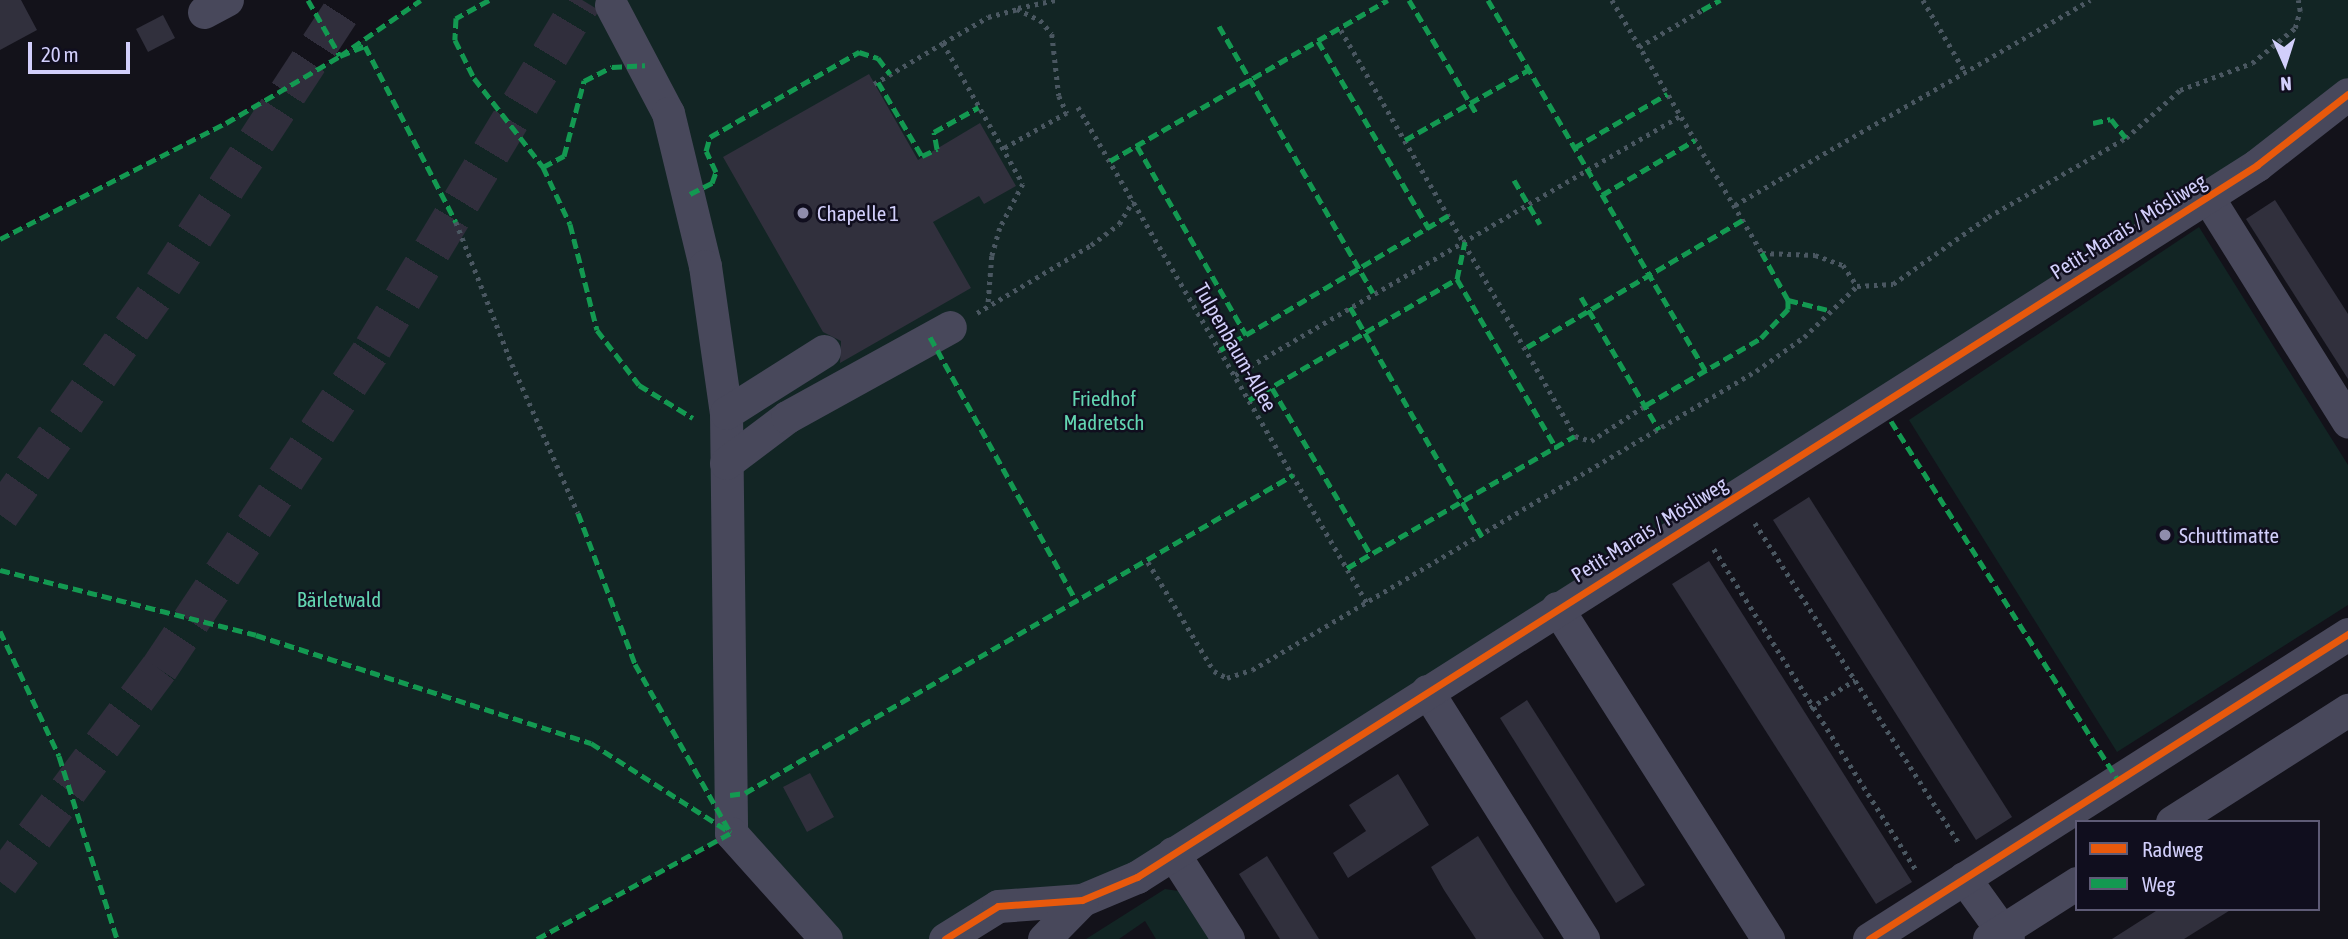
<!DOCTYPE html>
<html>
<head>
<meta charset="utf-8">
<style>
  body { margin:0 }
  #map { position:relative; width:2348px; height:939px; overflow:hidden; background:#13121a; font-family:"Asap Condensed",sans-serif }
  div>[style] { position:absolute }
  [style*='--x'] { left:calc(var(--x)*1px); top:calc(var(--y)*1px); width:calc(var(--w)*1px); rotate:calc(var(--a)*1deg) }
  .green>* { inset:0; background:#122524 }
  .building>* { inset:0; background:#31303d }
  .highway-tunnel>* { height:38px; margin-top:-19px; transform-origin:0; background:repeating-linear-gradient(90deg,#302e3c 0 38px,transparent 0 57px) }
  .path>* { height:4.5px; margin-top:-2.25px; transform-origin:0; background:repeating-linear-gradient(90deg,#4a5761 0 3.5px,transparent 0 8.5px) }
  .minor>* { height:33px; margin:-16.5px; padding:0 16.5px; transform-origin:16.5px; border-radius:16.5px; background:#48485b }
  .quiet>* { height:5px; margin-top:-2.5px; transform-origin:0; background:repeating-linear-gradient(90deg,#139951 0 10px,transparent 0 15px) }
  .cycleway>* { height:7px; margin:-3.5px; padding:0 3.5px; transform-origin:3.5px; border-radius:3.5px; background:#e8590c }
  .dots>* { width:19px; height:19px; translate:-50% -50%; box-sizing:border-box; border:4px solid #100e1e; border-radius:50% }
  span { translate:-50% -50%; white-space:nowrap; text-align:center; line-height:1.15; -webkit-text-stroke:5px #100e1e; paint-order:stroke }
  .poi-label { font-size:21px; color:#d2cffb }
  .left { translate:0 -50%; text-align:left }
  .street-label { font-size:21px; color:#d2cffb }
  .park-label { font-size:21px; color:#62d5b1 }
  .legend { position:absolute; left:2075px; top:820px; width:245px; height:91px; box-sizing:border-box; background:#100e1e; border:2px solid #5e5b76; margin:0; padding:9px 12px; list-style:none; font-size:21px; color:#d2cffb }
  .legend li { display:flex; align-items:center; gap:14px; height:35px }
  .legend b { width:35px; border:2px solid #5e5b76 }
  .north { position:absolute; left:2250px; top:28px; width:70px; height:70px; -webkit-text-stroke:5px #100e1e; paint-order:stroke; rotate:177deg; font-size:19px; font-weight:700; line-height:28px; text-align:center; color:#d2cffb }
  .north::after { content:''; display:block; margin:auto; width:24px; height:32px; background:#d2cffb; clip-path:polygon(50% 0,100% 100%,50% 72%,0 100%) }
  .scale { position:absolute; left:28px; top:42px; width:102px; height:32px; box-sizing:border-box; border:4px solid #d2cffb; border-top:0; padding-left:9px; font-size:21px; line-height:24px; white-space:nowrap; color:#d2cffb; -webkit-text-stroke:5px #100e1e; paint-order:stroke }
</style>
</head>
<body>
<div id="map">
  <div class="green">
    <div style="clip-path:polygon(421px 0,2348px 0,2348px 94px,1173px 853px,945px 939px,826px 939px,731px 833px,537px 939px,0 939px,0 239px,226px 123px,340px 56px)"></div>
    <div style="clip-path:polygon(2199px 227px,2348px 465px,2348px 605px,2117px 752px,1909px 420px)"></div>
    <div style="clip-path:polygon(1165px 889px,1185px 892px,1214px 939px,1156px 939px,1145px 921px,1119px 939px,1086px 939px)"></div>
  </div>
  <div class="building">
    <div style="clip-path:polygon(0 0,21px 0,37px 30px,0 50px)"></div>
    <div style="clip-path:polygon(163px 15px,175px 38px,148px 52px,136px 29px)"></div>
    <div style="clip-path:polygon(869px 74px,918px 160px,980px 123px,1016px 186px,984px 204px,979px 196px,933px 222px,971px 288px,840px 363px,841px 341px,823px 332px,723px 157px)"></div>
    <div style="clip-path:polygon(2275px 200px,2348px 314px,2348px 379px,2246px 219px)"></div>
    <div style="clip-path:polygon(1809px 497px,2012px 817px,1976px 840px,1773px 520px)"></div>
    <div style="clip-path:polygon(1709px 561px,1912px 882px,1876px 904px,1672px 584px)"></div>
    <div style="clip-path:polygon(1527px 700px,1645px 885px,1616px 903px,1500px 718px)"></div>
    <div style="clip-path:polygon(810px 773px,834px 817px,807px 832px,783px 787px)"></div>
    <div style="clip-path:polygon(1398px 774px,1429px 825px,1348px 878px,1333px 853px,1366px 831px,1349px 805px)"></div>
    <div style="clip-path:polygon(1478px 836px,1513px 892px,1544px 939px,1476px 939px,1444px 890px,1431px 867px)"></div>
    <div style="clip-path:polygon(1267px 856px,1319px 939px,1280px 939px,1239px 874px)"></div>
    <div style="clip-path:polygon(2159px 909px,2232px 909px,2184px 939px,2112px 939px)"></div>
  </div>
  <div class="highway-tunnel">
    <div style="--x:0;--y:515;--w:283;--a:-54.8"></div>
    <div style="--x:163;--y:284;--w:339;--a:-56.8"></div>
    <div style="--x:0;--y:882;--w:266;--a:-53.3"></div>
    <div style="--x:159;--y:669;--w:386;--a:-56.3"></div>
    <div style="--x:373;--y:348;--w:406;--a:-58.9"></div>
  </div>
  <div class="path">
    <div style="--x:1612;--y:0;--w:294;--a:59.3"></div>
    <div style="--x:1762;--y:253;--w:53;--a:2.2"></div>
    <div style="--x:1815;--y:255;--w:30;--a:20"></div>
    <div style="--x:1843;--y:265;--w:25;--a:56"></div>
    <div style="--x:1923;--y:0;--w:83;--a:59.7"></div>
    <div style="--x:1018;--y:8;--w:38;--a:-12"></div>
    <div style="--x:1341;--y:30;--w:469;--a:60"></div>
    <div style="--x:1575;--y:436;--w:17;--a:17"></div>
    <div style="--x:1591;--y:441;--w:66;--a:-33.2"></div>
    <div style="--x:943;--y:43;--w:52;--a:-30"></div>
    <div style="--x:988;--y:17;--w:30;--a:-15"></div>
    <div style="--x:1017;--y:9;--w:25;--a:26"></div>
    <div style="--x:1040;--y:20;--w:18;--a:49"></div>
    <div style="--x:1052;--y:34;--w:62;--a:83.6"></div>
    <div style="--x:1059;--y:96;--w:19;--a:65"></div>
    <div style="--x:1067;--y:113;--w:73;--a:150.6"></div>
    <div style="--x:1639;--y:47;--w:73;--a:-30.4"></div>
    <div style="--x:874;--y:84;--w:80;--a:-30.7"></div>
    <div style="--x:943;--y:43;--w:162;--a:60.4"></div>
    <div style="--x:1023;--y:184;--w:50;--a:117.6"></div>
    <div style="--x:1000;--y:228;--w:29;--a:106"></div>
    <div style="--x:992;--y:256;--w:51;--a:94.5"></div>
    <div style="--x:1078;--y:107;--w:574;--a:59.77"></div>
    <div style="--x:1735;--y:205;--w:410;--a:-30"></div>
    <div style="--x:456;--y:222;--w:153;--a:68.5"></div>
    <div style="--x:512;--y:364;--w:163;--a:66.1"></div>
    <div style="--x:977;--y:313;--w:133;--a:-30.8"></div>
    <div style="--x:1091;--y:245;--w:35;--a:-37"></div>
    <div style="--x:1119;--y:224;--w:27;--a:-59"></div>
    <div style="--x:1235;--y:375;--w:515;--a:-30.2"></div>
    <div style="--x:1755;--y:523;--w:379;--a:57.5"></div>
    <div style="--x:1714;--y:549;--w:379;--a:57.8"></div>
    <div style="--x:1148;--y:562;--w:127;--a:58.8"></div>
    <div style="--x:1214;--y:671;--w:15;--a:28"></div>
    <div style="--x:1227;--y:678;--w:26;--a:-18"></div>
    <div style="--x:1252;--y:670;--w:586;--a:-30.68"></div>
    <div style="--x:1756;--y:371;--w:59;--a:-35.3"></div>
    <div style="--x:1804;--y:337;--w:74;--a:-43.9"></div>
    <div style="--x:1857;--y:286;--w:36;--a:-3"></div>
    <div style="--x:1893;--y:284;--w:116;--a:-35.2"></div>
    <div style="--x:1988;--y:217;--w:159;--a:-29.8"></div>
    <div style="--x:2126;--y:138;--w:72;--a:-41.6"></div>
    <div style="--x:2180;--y:90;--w:77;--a:-20.6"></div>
    <div style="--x:2252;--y:63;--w:55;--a:-39.1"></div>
    <div style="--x:2295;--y:28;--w:18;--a:-74"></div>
    <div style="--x:2300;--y:11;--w:11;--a:-100"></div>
    <div style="--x:1810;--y:708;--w:53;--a:-31.9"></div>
  </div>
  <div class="minor">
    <div style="--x:611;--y:5;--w:122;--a:62.2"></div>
    <div style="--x:668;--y:113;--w:157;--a:76.4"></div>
    <div style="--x:705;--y:266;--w:148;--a:81.9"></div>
    <div style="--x:726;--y:413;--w:420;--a:89.3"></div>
    <div style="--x:731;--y:833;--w:142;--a:48.1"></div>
    <div style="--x:204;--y:12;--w:26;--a:-28"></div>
    <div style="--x:2207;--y:196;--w:266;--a:58"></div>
    <div style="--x:726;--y:413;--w:116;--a:-32.3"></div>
    <div style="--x:726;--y:463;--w:76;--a:-37"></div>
    <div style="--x:787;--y:417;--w:186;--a:-28.9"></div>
    <div style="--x:1557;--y:608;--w:393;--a:57.5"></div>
    <div style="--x:1427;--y:691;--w:293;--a:57.8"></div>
    <div style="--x:2172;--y:822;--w:209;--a:-32.5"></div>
    <div style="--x:1173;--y:853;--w:102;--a:57.4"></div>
    <div style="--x:1964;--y:878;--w:75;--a:54.2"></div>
    <div style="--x:945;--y:939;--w:62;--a:-31.9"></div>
    <div style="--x:998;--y:906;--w:84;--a:-4.1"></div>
    <div style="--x:1082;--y:900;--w:60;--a:-22.7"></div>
    <div style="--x:1137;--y:877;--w:1327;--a:-32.44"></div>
    <div style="--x:2257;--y:165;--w:115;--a:-38"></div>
    <div style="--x:1044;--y:939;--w:54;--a:-45.7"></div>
    <div style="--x:1869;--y:939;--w:568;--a:-32.49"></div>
    <div style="--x:1989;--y:939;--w:104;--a:-32.5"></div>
  </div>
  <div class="quiet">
    <div style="--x:308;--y:0;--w:64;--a:60.3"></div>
    <div style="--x:340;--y:56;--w:27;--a:-22"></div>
    <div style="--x:365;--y:46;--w:198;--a:62.7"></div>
    <div style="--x:489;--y:0;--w:38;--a:151"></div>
    <div style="--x:456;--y:18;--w:22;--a:93"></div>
    <div style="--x:455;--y:40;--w:42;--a:63.4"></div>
    <div style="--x:474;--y:78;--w:113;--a:52.2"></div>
    <div style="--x:543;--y:167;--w:63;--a:64.7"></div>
    <div style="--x:570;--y:224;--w:109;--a:75.7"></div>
    <div style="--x:597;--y:330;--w:69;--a:52.6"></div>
    <div style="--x:639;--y:385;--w:63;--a:31.4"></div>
    <div style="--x:1409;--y:0;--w:131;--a:59.3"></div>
    <div style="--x:1488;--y:0;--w:429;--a:59.6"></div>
    <div style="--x:1702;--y:10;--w:21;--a:-29"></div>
    <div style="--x:1219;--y:26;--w:308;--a:60"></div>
    <div style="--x:1318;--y:41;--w:218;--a:59.4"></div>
    <div style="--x:878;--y:82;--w:86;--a:59.3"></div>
    <div style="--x:922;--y:156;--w:17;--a:-25"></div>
    <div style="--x:937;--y:149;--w:17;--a:-100"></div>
    <div style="--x:934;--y:132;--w:51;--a:-29.1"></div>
    <div style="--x:2093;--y:123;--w:18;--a:-13"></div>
    <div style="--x:2111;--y:119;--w:24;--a:52"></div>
    <div style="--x:1405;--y:140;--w:142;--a:-29.6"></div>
    <div style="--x:1137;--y:146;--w:218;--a:60"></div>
    <div style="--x:1574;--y:148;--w:108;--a:-30.1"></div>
    <div style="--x:1110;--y:161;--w:321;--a:-30.1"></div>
    <div style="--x:543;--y:167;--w:24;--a:-28"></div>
    <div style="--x:564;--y:156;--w:78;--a:-75.1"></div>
    <div style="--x:584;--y:81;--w:31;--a:-27"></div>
    <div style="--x:612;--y:67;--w:33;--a:-3"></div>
    <div style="--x:1514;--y:180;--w:51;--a:59.4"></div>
    <div style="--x:690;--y:194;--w:25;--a:-27"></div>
    <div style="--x:712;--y:183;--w:12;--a:-70"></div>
    <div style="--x:716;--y:172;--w:23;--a:-115"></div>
    <div style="--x:706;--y:151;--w:15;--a:-74"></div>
    <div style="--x:710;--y:137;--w:172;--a:-29.7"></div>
    <div style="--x:859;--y:52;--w:20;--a:18"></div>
    <div style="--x:878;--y:58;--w:20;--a:53"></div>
    <div style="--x:1602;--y:195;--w:108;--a:-30.6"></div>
    <div style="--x:0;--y:239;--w:254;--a:-27.2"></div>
    <div style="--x:226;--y:123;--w:132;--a:-30.4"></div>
    <div style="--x:340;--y:56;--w:98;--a:-34.7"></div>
    <div style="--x:1457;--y:279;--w:196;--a:59.6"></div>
    <div style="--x:1581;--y:297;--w:154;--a:59.6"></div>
    <div style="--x:1788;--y:300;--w:41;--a:14"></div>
    <div style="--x:1350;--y:307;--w:265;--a:60.1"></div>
    <div style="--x:930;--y:337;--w:303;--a:61"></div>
    <div style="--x:1527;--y:347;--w:251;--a:-30.5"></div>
    <div style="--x:1220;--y:350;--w:266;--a:-30.5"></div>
    <div style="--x:1272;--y:388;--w:193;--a:59.4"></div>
    <div style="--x:1249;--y:400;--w:241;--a:-30.2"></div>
    <div style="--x:1457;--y:279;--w:38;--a:-78"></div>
    <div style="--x:1646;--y:405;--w:133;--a:-30.2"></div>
    <div style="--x:1761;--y:338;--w:40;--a:-47"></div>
    <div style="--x:1788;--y:309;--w:9;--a:-90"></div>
    <div style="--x:1788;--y:300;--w:54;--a:-119"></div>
    <div style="--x:1891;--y:421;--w:425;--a:57.7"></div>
    <div style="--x:578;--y:513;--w:161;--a:69.3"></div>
    <div style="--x:635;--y:664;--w:191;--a:60.5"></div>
    <div style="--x:1347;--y:568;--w:263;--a:-30.1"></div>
    <div style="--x:0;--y:570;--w:264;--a:14.2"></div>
    <div style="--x:256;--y:635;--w:352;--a:17.9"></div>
    <div style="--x:591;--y:743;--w:166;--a:32.7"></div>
    <div style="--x:0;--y:631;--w:138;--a:64.7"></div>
    <div style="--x:59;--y:756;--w:192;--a:72.4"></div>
    <div style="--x:730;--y:795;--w:15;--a:-8"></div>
    <div style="--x:745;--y:793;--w:634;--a:-30.13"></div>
    <div style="--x:537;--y:939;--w:221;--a:-28.7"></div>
  </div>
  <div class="cycleway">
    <div style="--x:945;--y:939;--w:62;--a:-31.9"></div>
    <div style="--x:998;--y:906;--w:84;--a:-4.1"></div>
    <div style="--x:1082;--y:900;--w:60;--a:-22.7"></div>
    <div style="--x:1137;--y:877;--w:1327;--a:-32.44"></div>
    <div style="--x:2257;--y:165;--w:115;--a:-38"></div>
    <div style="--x:1869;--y:939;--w:568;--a:-32.49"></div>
  </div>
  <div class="dots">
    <div style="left:803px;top:213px;background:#8f8dac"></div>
    <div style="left:2165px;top:535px;background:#8f8dac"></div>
  </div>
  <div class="poi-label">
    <span class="left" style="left:817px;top:213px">Chapelle 1</span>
    <span class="left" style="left:2179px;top:535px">Schuttimatte</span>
  </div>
  <div class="street-label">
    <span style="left:2128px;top:226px;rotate:-32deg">Petit-Marais / Mösliweg</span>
    <span style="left:1236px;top:347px;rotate:60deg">Tulpenbaum-Allee</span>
    <span style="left:1649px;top:529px;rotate:-32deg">Petit-Marais / Mösliweg</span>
  </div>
  <div class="park-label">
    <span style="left:1104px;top:410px">Friedhof<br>Madretsch</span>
    <span style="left:339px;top:599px">Bärletwald</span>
  </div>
  <ul class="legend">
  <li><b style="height:9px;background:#e8590c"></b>Radweg</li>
  <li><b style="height:9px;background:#139951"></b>Weg</li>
  </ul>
  <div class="north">N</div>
  <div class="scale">20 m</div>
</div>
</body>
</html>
